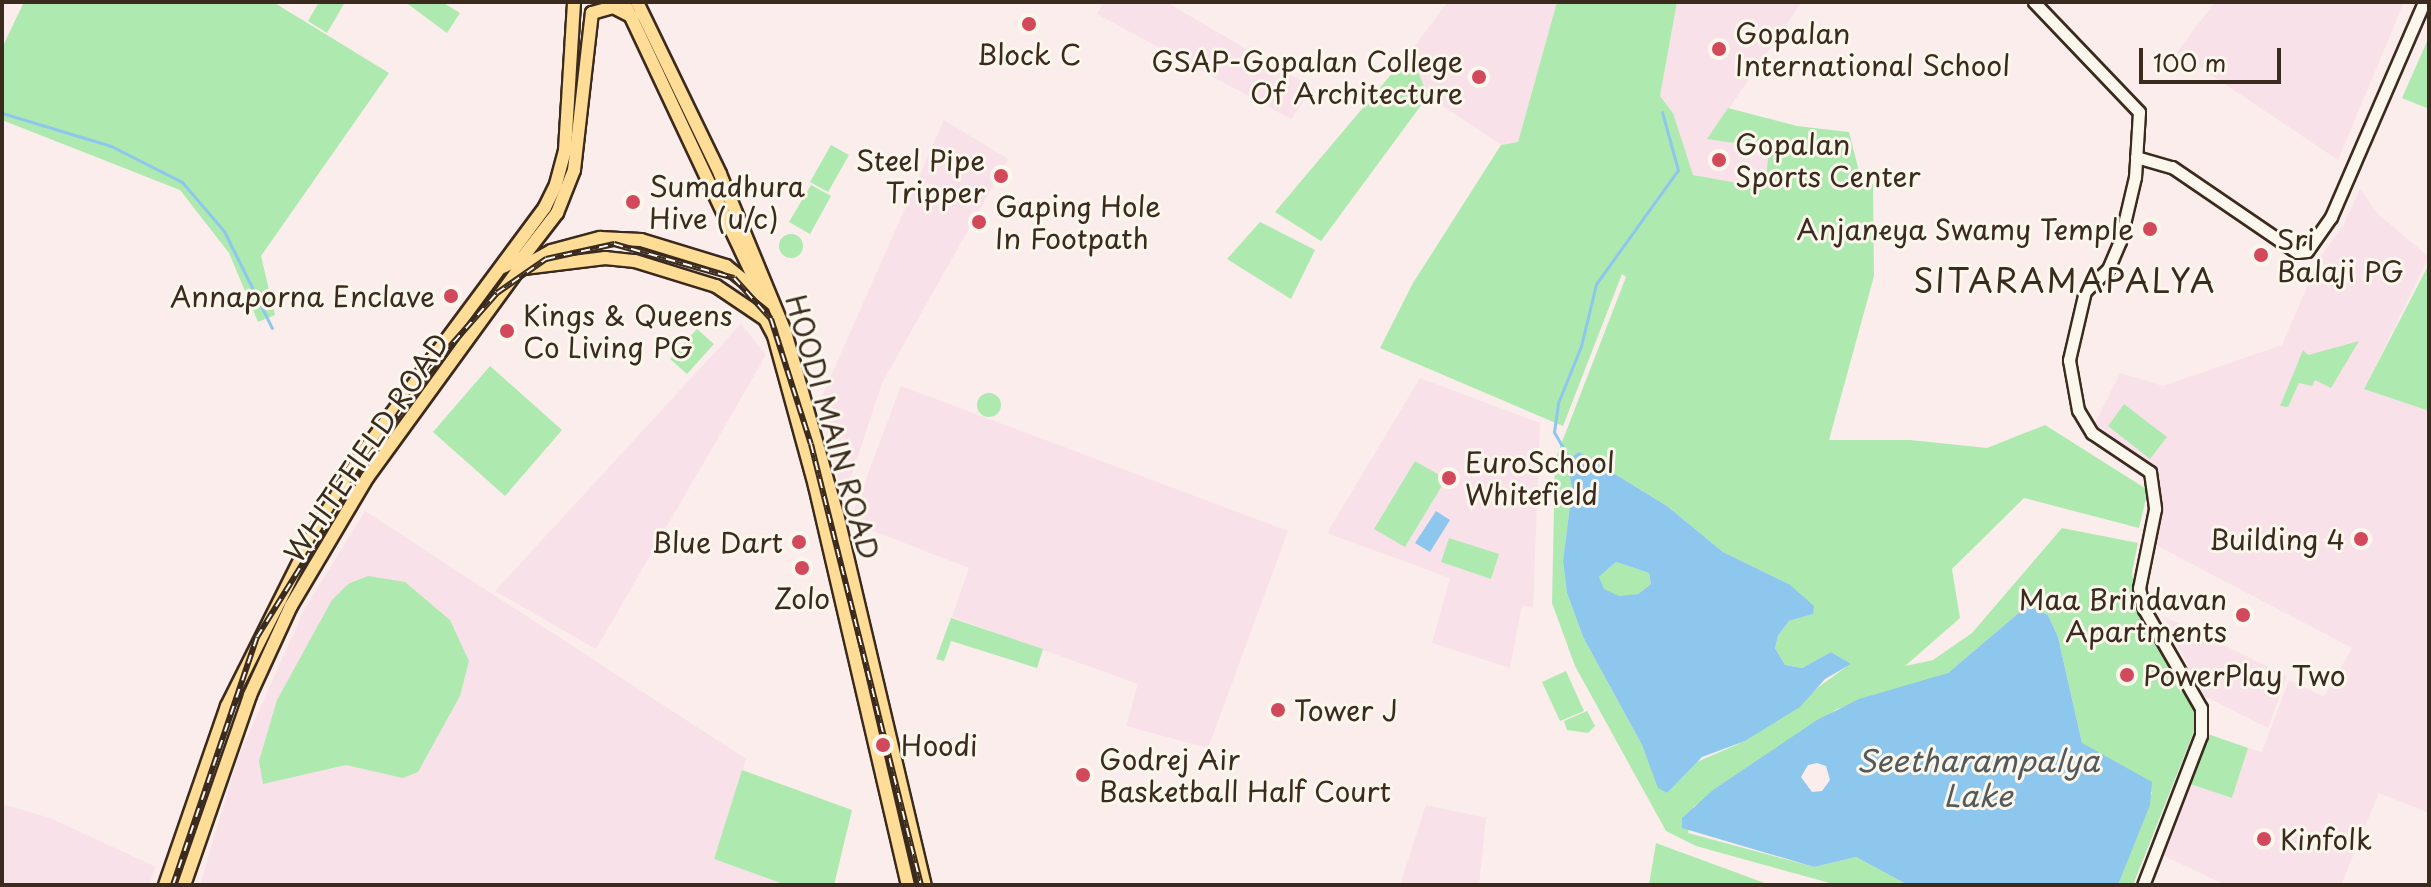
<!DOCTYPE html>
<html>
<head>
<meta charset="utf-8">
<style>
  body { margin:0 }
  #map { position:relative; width:2431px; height:887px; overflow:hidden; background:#faedeb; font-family:"Playpen Sans",sans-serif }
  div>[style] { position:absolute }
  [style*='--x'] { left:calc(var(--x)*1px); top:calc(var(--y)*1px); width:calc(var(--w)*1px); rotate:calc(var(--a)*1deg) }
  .built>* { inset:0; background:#f9e1e9 }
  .green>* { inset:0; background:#aeeaaf }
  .round { border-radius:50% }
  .water>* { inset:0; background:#8ec7ed }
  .stream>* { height:3px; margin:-1.5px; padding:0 1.5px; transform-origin:1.5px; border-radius:1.5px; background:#8ec7ed }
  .roads { filter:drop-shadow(2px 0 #3b2a1e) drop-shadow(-2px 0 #3b2a1e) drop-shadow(0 2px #3b2a1e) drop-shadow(0 -2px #3b2a1e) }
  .secondary>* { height:11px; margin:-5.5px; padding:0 5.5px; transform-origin:5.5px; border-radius:5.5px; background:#fbf7ec }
  .primary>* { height:12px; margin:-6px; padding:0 6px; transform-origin:6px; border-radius:6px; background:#ffdd96 }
  .rail>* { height:6px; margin-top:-3px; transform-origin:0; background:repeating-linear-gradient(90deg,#fbf7ec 0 9px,#3b2a1e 0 18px); box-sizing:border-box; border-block:2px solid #3b2a1e }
  .dots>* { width:22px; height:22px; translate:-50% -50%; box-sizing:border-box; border:4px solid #fbf7ec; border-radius:50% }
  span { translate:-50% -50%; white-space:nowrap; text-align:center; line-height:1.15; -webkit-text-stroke:6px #fbf7ec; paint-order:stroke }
  .poi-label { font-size:28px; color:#3b2a1e }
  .left { translate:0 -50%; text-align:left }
  .right { translate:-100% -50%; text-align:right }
  .street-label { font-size:28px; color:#3b2a1e }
  .water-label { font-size:30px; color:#54595c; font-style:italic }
  .quarter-label { font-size:32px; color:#3b2a1e; letter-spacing:2px }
  .frame { position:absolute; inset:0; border:4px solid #3b2a1e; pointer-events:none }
  .scale { position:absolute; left:2139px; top:48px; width:142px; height:36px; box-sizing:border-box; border:4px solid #3b2a1e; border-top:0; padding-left:10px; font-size:24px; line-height:28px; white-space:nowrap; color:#3b2a1e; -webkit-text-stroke:6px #fbf7ec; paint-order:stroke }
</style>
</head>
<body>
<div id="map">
  <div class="built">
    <div style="clip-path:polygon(1104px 2px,1166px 2px,1313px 88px,1291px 119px,1097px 14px)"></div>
    <div style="clip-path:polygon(1448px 2px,1557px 2px,1518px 142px,1501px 145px,1428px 96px,1410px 52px)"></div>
    <div style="clip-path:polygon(1677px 2px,1802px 2px,1708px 139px,1769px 148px,1765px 188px,1693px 175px,1686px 167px,1673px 113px,1660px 96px)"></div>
    <div style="clip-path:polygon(2215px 2px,2404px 2px,2338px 160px,2177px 52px)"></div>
    <div style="clip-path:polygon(944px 120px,1008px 159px,882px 383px,843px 501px,820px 401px)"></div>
    <div style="clip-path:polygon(2360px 189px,2379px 215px,2429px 257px,2364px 389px,2429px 411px,2429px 813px,2379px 793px,2341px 885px,2226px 885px,2162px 855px,2190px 784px,2232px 798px,2248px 748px,2262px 752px,2289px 680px,2324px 697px,2352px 648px,2154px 544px,2157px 472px,2095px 423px,2120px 373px,2163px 386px,2282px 345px,2320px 257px,2343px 226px)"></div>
    <div style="clip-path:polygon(741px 324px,766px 355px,596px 649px,495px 591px)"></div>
    <div style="clip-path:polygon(1420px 378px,1540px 423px,1533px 608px,1522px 605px,1510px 668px,1432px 643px,1450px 578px,1327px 533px)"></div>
    <div style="clip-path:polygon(901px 386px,1288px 531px,1208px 748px,1126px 726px,1138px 684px,952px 617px,969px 568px,850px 522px)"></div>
    <div style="clip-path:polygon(365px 511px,746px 759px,714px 859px,786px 885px,200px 885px,237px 760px,304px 610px)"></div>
    <div style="clip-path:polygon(2163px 616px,2287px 676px,2268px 728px,2204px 696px)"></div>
    <div style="clip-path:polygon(2px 804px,50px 818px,156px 867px,149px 885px,2px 885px)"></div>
    <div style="clip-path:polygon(1426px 805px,1486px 818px,1479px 885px,1400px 885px)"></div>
  </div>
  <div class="green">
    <div style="clip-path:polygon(24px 2px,273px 2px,389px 73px,261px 256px,275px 315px,258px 322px,229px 253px,180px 190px,2px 120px,2px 48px)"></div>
    <div style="clip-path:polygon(319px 2px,345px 2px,327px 33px,308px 21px)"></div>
    <div style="clip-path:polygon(405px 2px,442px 2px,460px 13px,447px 33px)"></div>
    <div style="clip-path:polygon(evenodd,1557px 2px,1677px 2px,1660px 96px,1673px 113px,1693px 175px,1765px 188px,1769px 148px,1707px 139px,1728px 108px,1797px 126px,1849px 132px,1862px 183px,1873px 184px,1874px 276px,1829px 440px,1910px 440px,1987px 448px,2045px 425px,2148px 490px,2139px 528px,2024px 498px,1952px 569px,1960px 618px,1905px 666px,1933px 660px,1972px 633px,2062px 528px,2138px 543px,2132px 572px,2136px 600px,2194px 707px,2194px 731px,2133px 885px,2118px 885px,2152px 792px,2082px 743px,2058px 637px,2048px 615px,2028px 605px,1948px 673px,1837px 709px,1693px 807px,1688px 833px,1814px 867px,1856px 857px,1908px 885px,1837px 885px,1696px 846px,1666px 831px,1575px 666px,1552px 603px,1555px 460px,1626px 277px,1622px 274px,1563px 426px,1380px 348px,1413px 283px,1501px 145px,1518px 142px,1557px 2px,1579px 452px,1667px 506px,1723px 552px,1789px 584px,1813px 614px,1789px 621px,1778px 636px,1775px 648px,1785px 665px,1802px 668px,1831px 652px,1850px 664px,1745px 741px,1690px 765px,1667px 793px,1659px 788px,1642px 745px,1583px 637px,1567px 593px,1563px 561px,1572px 489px,1567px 461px,1579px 452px)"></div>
    <div style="clip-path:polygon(2429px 37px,2429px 109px,2402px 98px)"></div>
    <div style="clip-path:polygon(1410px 52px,1428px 96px,1321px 241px,1275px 212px)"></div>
    <div style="clip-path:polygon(831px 145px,849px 155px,828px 192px,810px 182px)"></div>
    <div style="clip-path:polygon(811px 185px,831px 196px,810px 234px,789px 222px)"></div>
    <div style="clip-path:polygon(1260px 222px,1315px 250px,1291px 299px,1227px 259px)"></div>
    <div class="round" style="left:779px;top:234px;width:24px;height:24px"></div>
    <div style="clip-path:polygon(2429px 264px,2429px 411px,2364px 389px)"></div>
    <div style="clip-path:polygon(697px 329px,714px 344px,687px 374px,670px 359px)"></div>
    <div style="clip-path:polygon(2359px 341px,2331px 388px,2315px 380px,2312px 386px,2299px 383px,2288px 407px,2280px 406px,2303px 350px,2308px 355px)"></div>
    <div style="clip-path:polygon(490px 366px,562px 430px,505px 496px,433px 432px)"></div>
    <div class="round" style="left:977px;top:393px;width:24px;height:24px"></div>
    <div style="clip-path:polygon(2124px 404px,2167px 437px,2150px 459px,2108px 426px)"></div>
    <div style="clip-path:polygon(1415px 461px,1446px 479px,1405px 547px,1374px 529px)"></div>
    <div style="clip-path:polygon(1449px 538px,1499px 554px,1491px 579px,1441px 562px)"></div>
    <div style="clip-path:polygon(1616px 562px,1649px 573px,1651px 584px,1638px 594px,1619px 597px,1603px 589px,1599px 577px)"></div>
    <div style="clip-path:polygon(368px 576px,405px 582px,450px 620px,469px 661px,460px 696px,418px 772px,403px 778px,346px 765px,263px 784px,259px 761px,277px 700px,332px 600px,348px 584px)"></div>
    <div style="clip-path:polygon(951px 618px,1043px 649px,1037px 668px,951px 641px,944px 661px,936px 659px)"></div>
    <div style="clip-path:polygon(1566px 671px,1584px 711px,1560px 721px,1542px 682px)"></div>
    <div style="clip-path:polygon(1587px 711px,1595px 726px,1588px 733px,1567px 730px,1564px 721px)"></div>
    <div style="clip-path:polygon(2208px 734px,2248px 748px,2232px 798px,2190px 784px)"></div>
    <div style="clip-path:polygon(742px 770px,852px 810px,834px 885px,786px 885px,714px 859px)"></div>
    <div style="clip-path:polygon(1656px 843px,1770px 885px,1649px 885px)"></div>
  </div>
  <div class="water">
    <div style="clip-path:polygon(evenodd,1579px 452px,1667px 506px,1723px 552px,1789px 584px,1814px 606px,1813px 614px,1789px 621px,1778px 636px,1775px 648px,1785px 665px,1802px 668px,1831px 652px,1851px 664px,1825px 679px,1800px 707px,1745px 741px,1702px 757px,1667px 793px,1658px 788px,1642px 745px,1583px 637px,1567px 593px,1563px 561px,1572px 489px,1567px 460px,1579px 452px,1616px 562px,1649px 573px,1651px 584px,1638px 594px,1619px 596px,1604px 589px,1599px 577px,1616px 562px)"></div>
    <div style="clip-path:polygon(1436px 511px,1450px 520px,1430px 552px,1415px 543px)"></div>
    <div style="clip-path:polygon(evenodd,2028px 605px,2048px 615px,2058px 637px,2082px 743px,2152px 782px,2150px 805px,2118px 885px,1908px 885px,1856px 857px,1814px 867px,1682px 828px,1682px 818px,1713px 790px,1817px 720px,1859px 699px,1948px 673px,2028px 605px,1817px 763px,1826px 766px,1830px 780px,1822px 791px,1812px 792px,1801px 777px,1808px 765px,1817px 763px)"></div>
  </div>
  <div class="stream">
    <div style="--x:2;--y:113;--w:114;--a:16.8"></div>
    <div style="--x:111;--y:146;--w:80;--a:26.9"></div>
    <div style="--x:182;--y:182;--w:65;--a:49.4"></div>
    <div style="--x:224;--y:231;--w:108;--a:63.7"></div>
    <div style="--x:1569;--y:458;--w:30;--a:-120"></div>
    <div style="--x:1554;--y:432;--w:29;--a:-82"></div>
    <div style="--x:1558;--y:403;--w:61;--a:-68"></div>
    <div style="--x:1581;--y:346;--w:64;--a:-76.4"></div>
    <div style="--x:1596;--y:284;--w:140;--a:-54.3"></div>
    <div style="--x:1678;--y:170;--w:60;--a:-105.4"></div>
  </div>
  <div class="roads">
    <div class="secondary">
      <div style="--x:2034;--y:2;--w:152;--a:46.3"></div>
      <div style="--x:2139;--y:112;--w:65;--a:93.5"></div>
      <div style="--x:2135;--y:177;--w:66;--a:103.2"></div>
      <div style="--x:2120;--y:241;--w:30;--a:113"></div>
      <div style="--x:2108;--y:269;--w:32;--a:136"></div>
      <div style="--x:2085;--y:291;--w:71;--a:103.1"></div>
      <div style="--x:2069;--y:360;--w:51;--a:79.8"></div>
      <div style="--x:2078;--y:410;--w:27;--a:59"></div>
      <div style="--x:2092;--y:433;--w:70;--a:33.9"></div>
      <div style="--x:2150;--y:472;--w:37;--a:82"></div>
      <div style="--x:2155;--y:509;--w:81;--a:101.4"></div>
      <div style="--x:2139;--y:588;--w:22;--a:77"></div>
      <div style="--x:2144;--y:609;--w:114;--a:60.1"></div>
      <div style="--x:2201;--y:708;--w:27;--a:90"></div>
      <div style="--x:2201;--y:735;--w:161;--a:111.1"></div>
      <div style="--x:2136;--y:157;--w:37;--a:16"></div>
      <div style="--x:2172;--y:167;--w:133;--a:34.3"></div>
      <div style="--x:2282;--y:242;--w:18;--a:34"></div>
      <div style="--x:2297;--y:252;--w:10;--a:-6"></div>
      <div style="--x:2307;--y:251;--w:42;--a:-54.8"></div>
      <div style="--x:2331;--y:217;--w:234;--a:-66.6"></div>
    </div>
    <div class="primary">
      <div style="--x:624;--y:2;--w:313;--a:64.8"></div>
      <div style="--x:637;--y:2;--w:191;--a:64.2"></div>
      <div style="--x:720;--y:174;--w:171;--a:67.6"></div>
      <div style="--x:785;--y:332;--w:189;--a:74.1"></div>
      <div style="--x:837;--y:514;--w:381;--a:76.7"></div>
      <div style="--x:503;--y:267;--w:22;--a:-27"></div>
      <div style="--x:523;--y:257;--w:56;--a:-52.3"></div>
      <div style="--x:557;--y:213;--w:46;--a:-68.4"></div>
      <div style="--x:574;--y:170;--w:158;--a:-83.5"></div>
      <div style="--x:592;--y:13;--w:22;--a:-16"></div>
      <div style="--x:613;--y:7;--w:22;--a:27"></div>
      <div style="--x:524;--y:268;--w:82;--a:-7"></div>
      <div style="--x:605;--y:258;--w:30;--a:6"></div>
      <div style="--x:635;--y:261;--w:85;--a:17.2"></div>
      <div style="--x:716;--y:286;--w:59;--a:34"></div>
      <div style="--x:765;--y:319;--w:19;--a:62"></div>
      <div style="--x:774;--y:336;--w:156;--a:74.7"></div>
      <div style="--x:815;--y:486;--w:410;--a:76.9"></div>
      <div style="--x:165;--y:885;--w:189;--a:-70.9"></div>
      <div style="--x:227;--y:706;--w:192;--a:-63.4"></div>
      <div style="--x:313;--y:534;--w:97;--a:-58.4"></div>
      <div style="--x:364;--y:451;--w:304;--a:-53.4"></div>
      <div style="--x:545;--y:207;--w:25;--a:-64"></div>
      <div style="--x:556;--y:184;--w:35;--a:-75"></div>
      <div style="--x:565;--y:150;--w:148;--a:-86.5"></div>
      <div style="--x:184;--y:885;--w:201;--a:-70.8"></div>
      <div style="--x:250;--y:695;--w:98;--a:-65.3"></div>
      <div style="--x:291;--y:606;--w:149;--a:-59.3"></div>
      <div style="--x:367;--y:478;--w:258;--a:-54"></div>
      <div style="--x:519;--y:269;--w:37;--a:-29"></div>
      <div style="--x:551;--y:251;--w:51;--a:-14.9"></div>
      <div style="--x:600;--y:238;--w:41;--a:2.8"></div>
      <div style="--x:641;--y:240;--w:89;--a:17"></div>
      <div style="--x:726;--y:266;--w:60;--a:39"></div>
    </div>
  </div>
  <div class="rail">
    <div style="--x:173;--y:885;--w:262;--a:-71.3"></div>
    <div style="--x:257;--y:637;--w:208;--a:-58.1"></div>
    <div style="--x:367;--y:460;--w:111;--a:-55.3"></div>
    <div style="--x:430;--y:369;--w:101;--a:-48.6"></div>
    <div style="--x:497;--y:293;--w:60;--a:-34.8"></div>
    <div style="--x:546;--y:259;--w:70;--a:-12.4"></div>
    <div style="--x:614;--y:244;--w:125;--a:15.8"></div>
    <div style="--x:734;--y:278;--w:55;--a:47.9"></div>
    <div style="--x:771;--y:319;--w:131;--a:72.3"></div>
    <div style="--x:811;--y:444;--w:455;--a:76"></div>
  </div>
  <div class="dots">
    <div style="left:1029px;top:24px;background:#d1495b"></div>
    <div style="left:1719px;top:49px;background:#d1495b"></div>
    <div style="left:1479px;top:77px;background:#d1495b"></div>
    <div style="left:1719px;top:160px;background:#d1495b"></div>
    <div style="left:1001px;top:176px;background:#d1495b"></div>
    <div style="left:633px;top:202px;background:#d1495b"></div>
    <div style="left:979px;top:222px;background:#d1495b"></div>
    <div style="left:2150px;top:229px;background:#d1495b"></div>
    <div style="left:2261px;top:255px;background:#d1495b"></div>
    <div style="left:451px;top:296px;background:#d1495b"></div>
    <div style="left:507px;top:331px;background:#d1495b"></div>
    <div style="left:1449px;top:478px;background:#d1495b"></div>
    <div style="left:2361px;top:539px;background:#d1495b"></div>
    <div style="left:799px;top:542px;background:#d1495b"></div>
    <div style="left:802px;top:568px;background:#d1495b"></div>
    <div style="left:2243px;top:615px;background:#d1495b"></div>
    <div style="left:2127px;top:675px;background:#d1495b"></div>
    <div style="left:1278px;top:710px;background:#d1495b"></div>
    <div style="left:883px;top:745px;background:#d1495b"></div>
    <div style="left:1083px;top:775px;background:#d1495b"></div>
    <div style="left:2264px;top:839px;background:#d1495b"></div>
  </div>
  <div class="poi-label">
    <span class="left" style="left:1735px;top:49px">Gopalan<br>International School</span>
    <span style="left:1029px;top:54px">Block C</span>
    <span class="right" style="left:1463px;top:77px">GSAP-Gopalan College<br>Of Architecture</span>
    <span class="left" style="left:1735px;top:160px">Gopalan<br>Sports Center</span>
    <span class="right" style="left:985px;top:176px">Steel Pipe<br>Tripper</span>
    <span class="left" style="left:649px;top:202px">Sumadhura<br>Hive (u/c)</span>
    <span class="left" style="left:995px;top:222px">Gaping Hole<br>In Footpath</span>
    <span class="right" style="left:2134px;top:229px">Anjaneya Swamy Temple</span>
    <span class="left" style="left:2277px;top:255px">Sri<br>Balaji PG</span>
    <span class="right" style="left:435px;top:296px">Annaporna Enclave</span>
    <span class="left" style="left:523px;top:331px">Kings &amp; Queens<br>Co Living PG</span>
    <span class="left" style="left:1465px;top:478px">EuroSchool<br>Whitefield</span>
    <span class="right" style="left:2345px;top:539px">Building 4</span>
    <span class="right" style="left:783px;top:542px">Blue Dart</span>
    <span style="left:802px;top:598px">Zolo</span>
    <span class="right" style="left:2227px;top:615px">Maa Brindavan<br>Apartments</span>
    <span class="left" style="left:2143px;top:675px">PowerPlay Two</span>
    <span class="left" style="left:1294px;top:710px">Tower J</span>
    <span class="left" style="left:901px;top:745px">Hoodi</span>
    <span class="left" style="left:1099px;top:775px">Godrej Air<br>Basketball Half Court</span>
    <span class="left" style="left:2280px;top:839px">Kinfolk</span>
  </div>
  <div class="street-label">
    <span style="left:833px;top:427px;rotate:74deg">HOODI MAIN ROAD</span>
    <span style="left:366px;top:447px;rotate:-56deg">WHITEFIELD ROAD</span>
  </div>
  <div class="water-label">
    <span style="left:1978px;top:777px">Seetharampalya<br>Lake</span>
  </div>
  <div class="quarter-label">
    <span style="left:2065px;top:280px">SITARAMAPALYA</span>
  </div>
  <div class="frame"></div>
  <div class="scale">100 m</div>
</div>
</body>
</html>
